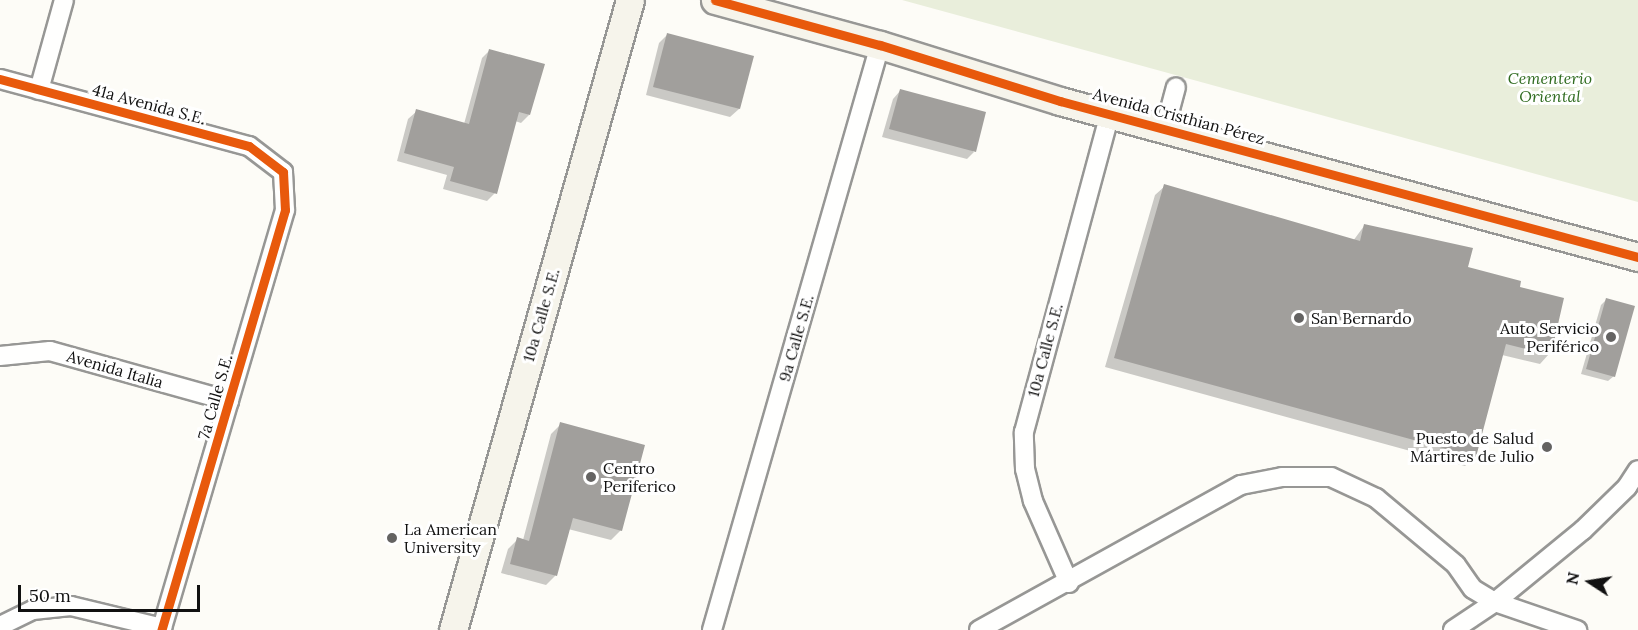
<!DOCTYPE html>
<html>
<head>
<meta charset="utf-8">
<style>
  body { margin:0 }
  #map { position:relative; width:1638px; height:630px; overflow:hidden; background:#fdfcf7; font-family:Lora,serif }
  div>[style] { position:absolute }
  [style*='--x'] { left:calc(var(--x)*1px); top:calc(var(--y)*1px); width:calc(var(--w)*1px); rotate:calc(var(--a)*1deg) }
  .cemetery>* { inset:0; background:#e9eedb }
  .shadow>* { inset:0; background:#0003 }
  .building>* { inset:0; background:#a19f9c }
  .roads { filter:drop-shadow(2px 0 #979795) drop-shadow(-2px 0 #979795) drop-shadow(0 2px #979795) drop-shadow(0 -2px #979795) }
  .street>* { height:18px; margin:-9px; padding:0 9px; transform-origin:9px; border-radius:9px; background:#fffffe }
  .secondary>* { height:27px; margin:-13.5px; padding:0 13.5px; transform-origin:13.5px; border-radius:13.5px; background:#f6f4eb }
  .cycleway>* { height:9px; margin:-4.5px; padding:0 4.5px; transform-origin:4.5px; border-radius:4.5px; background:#e8590c }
  .dots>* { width:16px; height:16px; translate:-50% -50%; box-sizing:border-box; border:3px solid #fff; border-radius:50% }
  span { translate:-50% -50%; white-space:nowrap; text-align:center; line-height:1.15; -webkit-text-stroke:6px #fff; paint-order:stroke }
  .park-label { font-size:16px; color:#2f6b1f; font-style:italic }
  .street-label { font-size:16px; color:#111 }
  .poi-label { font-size:16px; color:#111 }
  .left { translate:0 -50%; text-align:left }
  .right { translate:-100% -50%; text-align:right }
  .north { position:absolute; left:1560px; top:552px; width:60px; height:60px; -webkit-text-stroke:4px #fff; paint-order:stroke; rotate:282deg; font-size:16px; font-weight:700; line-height:24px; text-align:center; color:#111 }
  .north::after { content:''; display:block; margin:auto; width:21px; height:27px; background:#111; clip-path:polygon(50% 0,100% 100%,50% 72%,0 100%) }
  .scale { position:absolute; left:18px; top:585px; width:182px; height:27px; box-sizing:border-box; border:3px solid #111; border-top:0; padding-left:8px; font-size:18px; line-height:21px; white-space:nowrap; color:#111; -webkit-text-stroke:4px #fff; paint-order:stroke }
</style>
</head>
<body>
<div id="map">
  <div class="cemetery">
    <div style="clip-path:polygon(902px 0,1638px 0,1638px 202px,1179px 76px)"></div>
  </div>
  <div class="shadow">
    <div style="clip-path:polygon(667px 35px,752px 57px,739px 109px,730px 117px,646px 95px,659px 43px)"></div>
    <div style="clip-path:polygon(490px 50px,529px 115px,521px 123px,515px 121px,495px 193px,487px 201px,443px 189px,447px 175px,397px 161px,408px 119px,417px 111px,464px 124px,482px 58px)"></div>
    <div style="clip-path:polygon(900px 91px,974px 152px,967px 159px,882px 137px,893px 99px)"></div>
    <div style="clip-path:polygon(1165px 186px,1353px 241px,1364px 226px,1518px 288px,1549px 354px,1540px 364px,1502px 355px,1475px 456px,1465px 466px,1105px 367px,1155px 195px)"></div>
    <div style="clip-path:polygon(1606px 300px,1614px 376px,1608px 381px,1581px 374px,1601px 305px)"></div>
    <div style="clip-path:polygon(561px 424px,621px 530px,611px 540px,568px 529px,555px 576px,546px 585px,501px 573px,508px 549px,518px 539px,523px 540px,551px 434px)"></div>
  </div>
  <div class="building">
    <div style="clip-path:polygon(667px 33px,754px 56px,740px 109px,653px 87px)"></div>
    <div style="clip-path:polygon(489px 49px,545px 64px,530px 115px,519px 112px,497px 194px,450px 181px,454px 167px,404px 153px,416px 109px,469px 124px)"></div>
    <div style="clip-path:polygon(900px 89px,986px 112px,976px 152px,889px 129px)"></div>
    <div style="clip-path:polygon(1164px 184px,1360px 241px,1364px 224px,1473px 248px,1468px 267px,1521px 281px,1520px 287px,1564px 298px,1551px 355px,1506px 344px,1476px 457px,1114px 358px)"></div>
    <div style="clip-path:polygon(1606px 298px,1635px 306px,1615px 377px,1586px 369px)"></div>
    <div style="clip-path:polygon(560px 422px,645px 445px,622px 531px,573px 518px,557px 576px,510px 564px,517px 537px,529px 541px)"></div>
  </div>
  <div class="roads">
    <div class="street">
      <div style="--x:0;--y:79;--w:258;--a:15.1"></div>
      <div style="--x:249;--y:146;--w:43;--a:37.4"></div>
      <div style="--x:283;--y:172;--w:38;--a:87"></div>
      <div style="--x:285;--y:210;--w:438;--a:106.4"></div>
      <div style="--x:39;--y:90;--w:93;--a:-74.5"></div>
      <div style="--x:1165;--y:128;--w:42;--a:-75"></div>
      <div style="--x:0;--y:356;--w:50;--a:-5.7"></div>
      <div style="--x:50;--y:351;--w:186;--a:15.6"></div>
      <div style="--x:1069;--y:583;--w:90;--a:-113.7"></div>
      <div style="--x:1033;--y:501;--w:33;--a:-104"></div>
      <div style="--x:1025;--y:469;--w:37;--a:-92"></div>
      <div style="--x:1024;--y:432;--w:329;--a:-74.9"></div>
      <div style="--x:0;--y:626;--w:37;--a:-26"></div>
      <div style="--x:33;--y:610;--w:38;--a:-6"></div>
      <div style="--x:71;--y:606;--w:94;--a:13.6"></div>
      <div style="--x:712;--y:630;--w:609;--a:-73.98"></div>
      <div style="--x:979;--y:630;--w:299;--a:-29"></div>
      <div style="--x:1241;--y:485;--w:42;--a:-11"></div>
      <div style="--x:1282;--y:477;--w:49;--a:0"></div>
      <div style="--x:1331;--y:477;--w:50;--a:25"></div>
      <div style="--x:1376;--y:498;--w:104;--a:39.9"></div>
      <div style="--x:1456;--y:565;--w:29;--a:55"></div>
      <div style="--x:1473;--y:589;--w:26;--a:31"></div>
      <div style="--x:1495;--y:602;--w:87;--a:18.9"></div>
      <div style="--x:1453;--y:630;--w:50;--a:-33.7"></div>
      <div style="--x:1495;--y:602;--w:114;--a:-39.3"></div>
      <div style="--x:1583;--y:530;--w:62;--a:-44.3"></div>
      <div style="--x:1627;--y:487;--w:20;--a:-57"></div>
    </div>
    <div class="secondary">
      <div style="--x:715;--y:0;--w:171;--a:15.3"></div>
      <div style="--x:880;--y:45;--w:189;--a:17.3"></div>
      <div style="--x:1060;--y:101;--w:599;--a:15.1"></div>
      <div style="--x:453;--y:630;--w:654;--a:-74.31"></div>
    </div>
  </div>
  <div class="cycleway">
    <div style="--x:715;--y:0;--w:171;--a:15.3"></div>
    <div style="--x:880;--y:45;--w:189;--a:17.3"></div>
    <div style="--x:1060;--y:101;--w:599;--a:15.1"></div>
    <div style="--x:0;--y:79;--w:258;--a:15.1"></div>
    <div style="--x:249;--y:146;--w:43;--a:37.4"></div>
    <div style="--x:283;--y:172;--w:38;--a:87"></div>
    <div style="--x:285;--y:210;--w:438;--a:106.4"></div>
  </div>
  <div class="dots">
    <div style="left:1299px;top:318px;background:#646362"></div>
    <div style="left:1611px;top:337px;background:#646362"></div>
    <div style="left:1547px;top:447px;background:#646362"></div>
    <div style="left:591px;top:477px;background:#646362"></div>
    <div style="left:392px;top:538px;background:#646362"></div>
  </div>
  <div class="park-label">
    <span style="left:1550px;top:87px">Cementerio<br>Oriental</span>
  </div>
  <div class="street-label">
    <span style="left:149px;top:104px;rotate:15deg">41a Avenida S.E.</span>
    <span style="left:1179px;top:116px;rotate:15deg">Avenida Cristhian Pérez</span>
    <span style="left:541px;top:315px;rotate:-74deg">10a Calle S.E.</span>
    <span style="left:796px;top:338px;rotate:-74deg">9a Calle S.E.</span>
    <span style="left:1045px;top:350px;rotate:-75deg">10a Calle S.E.</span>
    <span style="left:115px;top:369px;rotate:16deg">Avenida Italia</span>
    <span style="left:215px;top:397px;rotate:-74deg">7a Calle S.E.</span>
  </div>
  <div class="poi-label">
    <span class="left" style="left:1311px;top:318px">San Bernardo</span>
    <span class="right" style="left:1599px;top:337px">Auto Servicio<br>Periférico</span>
    <span class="right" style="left:1534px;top:447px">Puesto de Salud<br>Mártires de Julio</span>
    <span class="left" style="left:603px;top:477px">Centro<br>Periferico</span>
    <span class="left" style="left:404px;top:538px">La American<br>University</span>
  </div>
  <div class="north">N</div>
  <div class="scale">50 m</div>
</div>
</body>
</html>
